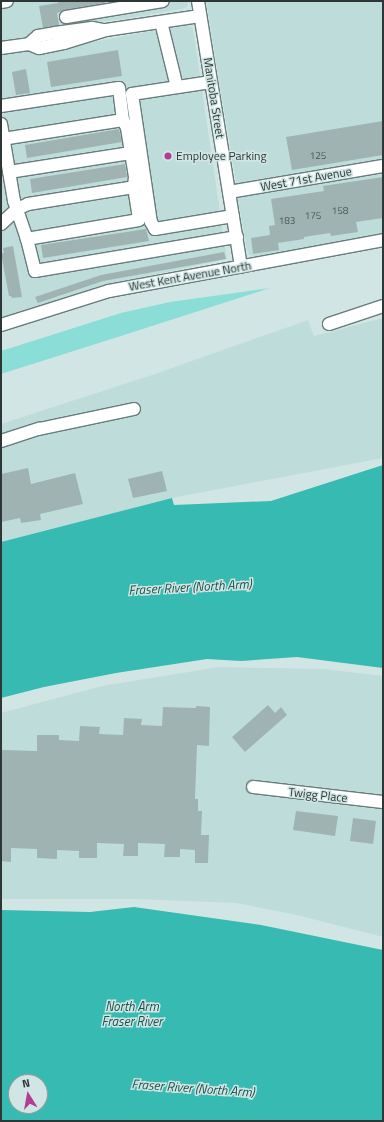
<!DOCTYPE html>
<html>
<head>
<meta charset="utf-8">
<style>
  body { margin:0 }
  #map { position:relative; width:384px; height:1122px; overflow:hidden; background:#d1e6e4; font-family:"Titillium Web",sans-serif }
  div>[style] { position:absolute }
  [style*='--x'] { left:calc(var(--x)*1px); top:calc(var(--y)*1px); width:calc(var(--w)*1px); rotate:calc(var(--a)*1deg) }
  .built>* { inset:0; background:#beddda }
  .green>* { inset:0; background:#8bded8 }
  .water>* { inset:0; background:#36bab2 }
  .building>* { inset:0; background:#9fb4b2 }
  .roads { filter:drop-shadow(1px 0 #687c7a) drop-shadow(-1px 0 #687c7a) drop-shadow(0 1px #687c7a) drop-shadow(0 -1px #687c7a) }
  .minor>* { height:12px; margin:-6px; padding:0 6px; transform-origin:6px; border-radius:6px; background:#fff }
  .dots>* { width:11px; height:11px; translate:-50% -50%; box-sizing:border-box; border:2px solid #d1e6e4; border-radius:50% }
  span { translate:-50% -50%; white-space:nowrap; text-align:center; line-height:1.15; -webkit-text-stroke:3px #d1e6e4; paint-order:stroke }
  .number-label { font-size:10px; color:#4a5655 }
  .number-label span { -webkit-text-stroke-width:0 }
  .street-label { font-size:12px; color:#2e3736 }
  .poi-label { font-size:12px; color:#2e3736 }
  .left { translate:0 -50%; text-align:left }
  .water-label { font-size:13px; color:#19504c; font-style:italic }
  .frame { position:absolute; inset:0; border:2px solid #2e3736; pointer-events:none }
  .north { position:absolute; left:8px; top:1074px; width:40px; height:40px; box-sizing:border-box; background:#d1e6e4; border:1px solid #90a09e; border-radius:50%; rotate:349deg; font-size:11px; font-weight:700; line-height:16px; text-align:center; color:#2e3736 }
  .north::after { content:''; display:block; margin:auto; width:14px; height:18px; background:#b23d95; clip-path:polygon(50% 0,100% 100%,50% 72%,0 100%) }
</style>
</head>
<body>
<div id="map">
  <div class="built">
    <div style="clip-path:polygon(1px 1px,189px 1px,187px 7px,182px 9px,124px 19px,61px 26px,65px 47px,184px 25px,189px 25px,193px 29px,227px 259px,106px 285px,1px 320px)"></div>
    <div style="clip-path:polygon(206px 1px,383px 1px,383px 160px,242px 184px,236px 182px)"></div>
    <div style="clip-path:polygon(383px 171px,383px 234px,256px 258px,248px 254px,238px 200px,239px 196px)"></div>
    <div style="clip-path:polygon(383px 318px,383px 458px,172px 498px,1px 542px,1px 424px,155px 374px,308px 320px,314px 336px)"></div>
    <div style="clip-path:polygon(219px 667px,324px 669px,383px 676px,383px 937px,301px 916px,236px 903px,137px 899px,1px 899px,1px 713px,102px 686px)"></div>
  </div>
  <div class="green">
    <div style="clip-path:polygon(270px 288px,121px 336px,1px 374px,1px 351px,121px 313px,170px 302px)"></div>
  </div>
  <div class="water">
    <div style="clip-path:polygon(383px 465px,383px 668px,297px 657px,241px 661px,207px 659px,116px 673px,44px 687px,1px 698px,1px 542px,172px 498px,174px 505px,271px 501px)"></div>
    <div style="clip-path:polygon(evenodd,134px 907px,261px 925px,383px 950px,383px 1121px,1px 1121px,1px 910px,90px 912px,134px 907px,16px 1082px,40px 1082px,40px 1106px,16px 1106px,16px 1082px)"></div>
  </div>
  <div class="building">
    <div style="clip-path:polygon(58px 1px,105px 1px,105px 3px,65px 10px,57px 13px,59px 25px,43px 28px,39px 6px,58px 3px)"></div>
    <div style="clip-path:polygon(118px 50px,122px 76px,51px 87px,47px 62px)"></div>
    <div style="clip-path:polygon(26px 69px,30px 93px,16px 95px,12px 72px)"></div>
    <div style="clip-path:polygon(383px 121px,383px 155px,292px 170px,286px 137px)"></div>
    <div style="clip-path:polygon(119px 129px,122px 142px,27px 158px,25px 145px)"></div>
    <div style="clip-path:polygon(125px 164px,127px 177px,32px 193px,30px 179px)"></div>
    <div style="clip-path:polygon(383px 177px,383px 218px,356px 222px,358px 232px,331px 236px,330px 233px,304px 237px,304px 239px,278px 243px,279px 250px,253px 254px,251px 238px,270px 235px,269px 226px,275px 225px,271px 199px,324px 191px,323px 186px)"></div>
    <div style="clip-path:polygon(146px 229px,149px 241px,43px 258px,41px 245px)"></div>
    <div style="clip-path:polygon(13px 246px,22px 297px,12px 298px,11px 296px,9px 296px,1px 253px,4px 253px,3px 248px)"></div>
    <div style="clip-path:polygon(224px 252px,226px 259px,103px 281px,38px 303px,35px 297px,101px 275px)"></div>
    <div style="clip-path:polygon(28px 468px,31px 484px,75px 473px,83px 504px,40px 514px,41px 520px,21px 523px,20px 518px,1px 522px,1px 474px)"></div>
    <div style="clip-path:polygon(162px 471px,167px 491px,133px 498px,128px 479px)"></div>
    <div style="clip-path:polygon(268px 705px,275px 713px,281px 707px,287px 715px,245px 752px,232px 737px)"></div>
    <div style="clip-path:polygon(196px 706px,210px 707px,209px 746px,197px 745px,195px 799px,198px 799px,198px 811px,202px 811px,201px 835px,209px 835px,208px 863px,195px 863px,195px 850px,180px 849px,180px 857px,164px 857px,165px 844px,138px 843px,138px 856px,123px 856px,124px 844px,97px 843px,97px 858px,79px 858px,79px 851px,57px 850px,57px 859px,37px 858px,37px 849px,11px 848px,11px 862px,1px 861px,1px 750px,37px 751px,37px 735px,59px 735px,59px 740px,79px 741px,80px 726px,100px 727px,99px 734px,123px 735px,124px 718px,142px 719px,141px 725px,162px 726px,163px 707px,196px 708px)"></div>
    <div style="clip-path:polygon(296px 811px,338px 816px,335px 836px,293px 830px)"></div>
    <div style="clip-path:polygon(353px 818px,376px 821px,373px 844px,350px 841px)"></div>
  </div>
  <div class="roads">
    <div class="minor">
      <div style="--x:198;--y:1;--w:269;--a:80.8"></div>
      <div style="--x:1;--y:2;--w:6;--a:-9"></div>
      <div style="--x:66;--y:17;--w:98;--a:-9.4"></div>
      <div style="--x:161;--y:22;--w:67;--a:76.2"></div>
      <div style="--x:29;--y:44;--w:12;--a:-42"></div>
      <div style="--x:38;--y:36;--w:17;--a:-10"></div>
      <div style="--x:55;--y:33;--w:37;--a:-8"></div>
      <div style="--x:92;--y:28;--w:11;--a:10"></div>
      <div style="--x:1;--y:48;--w:28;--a:-8"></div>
      <div style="--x:29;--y:44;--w:11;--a:22"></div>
      <div style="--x:39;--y:48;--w:25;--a:-11"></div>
      <div style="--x:64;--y:43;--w:44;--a:-17.2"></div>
      <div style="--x:106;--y:30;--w:95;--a:-8.5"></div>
      <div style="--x:211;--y:82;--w:80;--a:171.4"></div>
      <div style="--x:132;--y:94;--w:129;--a:81.6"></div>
      <div style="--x:151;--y:222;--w:8;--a:60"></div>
      <div style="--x:155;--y:229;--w:79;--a:-9.5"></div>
      <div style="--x:1;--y:106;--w:119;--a:-8.7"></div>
      <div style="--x:119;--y:88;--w:32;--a:83"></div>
      <div style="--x:123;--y:120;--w:121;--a:171"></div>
      <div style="--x:123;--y:120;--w:9;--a:63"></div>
      <div style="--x:127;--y:128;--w:50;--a:80.7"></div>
      <div style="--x:135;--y:177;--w:10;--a:96"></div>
      <div style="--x:1;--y:124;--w:78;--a:80.4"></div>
      <div style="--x:14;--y:201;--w:40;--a:71.1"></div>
      <div style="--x:27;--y:239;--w:33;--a:76"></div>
      <div style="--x:35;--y:271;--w:205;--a:-9.6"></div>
      <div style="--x:9;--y:172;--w:123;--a:-8.9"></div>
      <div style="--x:229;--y:192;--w:156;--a:-9.6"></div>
      <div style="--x:1;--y:224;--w:22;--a:-43"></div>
      <div style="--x:17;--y:209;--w:12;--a:-24"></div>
      <div style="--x:28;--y:204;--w:107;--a:-9.1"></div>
      <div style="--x:134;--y:187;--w:33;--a:81"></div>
      <div style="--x:139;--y:220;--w:114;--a:170.4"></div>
      <div style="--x:329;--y:324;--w:57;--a:-18.4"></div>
      <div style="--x:1;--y:325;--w:113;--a:-17.5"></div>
      <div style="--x:109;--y:291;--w:279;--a:-10.5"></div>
      <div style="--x:1;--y:441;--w:40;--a:-18"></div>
      <div style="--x:39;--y:429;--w:97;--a:-11.9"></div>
      <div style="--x:253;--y:787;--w:131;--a:6.6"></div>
    </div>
  </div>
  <div class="dots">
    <div style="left:168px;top:156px;background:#b23d95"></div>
  </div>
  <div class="number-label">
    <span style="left:318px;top:156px">125</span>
    <span style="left:340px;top:211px">158</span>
    <span style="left:313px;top:216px">175</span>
    <span style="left:287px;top:221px">183</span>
  </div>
  <div class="street-label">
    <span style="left:214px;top:98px;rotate:81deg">Manitoba Street</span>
    <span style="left:306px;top:179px;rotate:-10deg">West 71st Avenue</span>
    <span style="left:190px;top:276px;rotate:-10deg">West Kent Avenue North</span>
    <span style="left:318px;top:795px;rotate:6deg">Twigg Place</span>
  </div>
  <div class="poi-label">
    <span class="left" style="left:176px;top:156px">Employee Parking</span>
  </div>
  <div class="water-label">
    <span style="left:190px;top:587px;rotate:-3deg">Fraser River (North Arm)</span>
    <span style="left:132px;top:1014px">North Arm<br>Fraser River</span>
    <span style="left:193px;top:1088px;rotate:4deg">Fraser River (North Arm)</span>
  </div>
  <div class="frame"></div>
  <div class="north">N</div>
</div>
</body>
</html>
